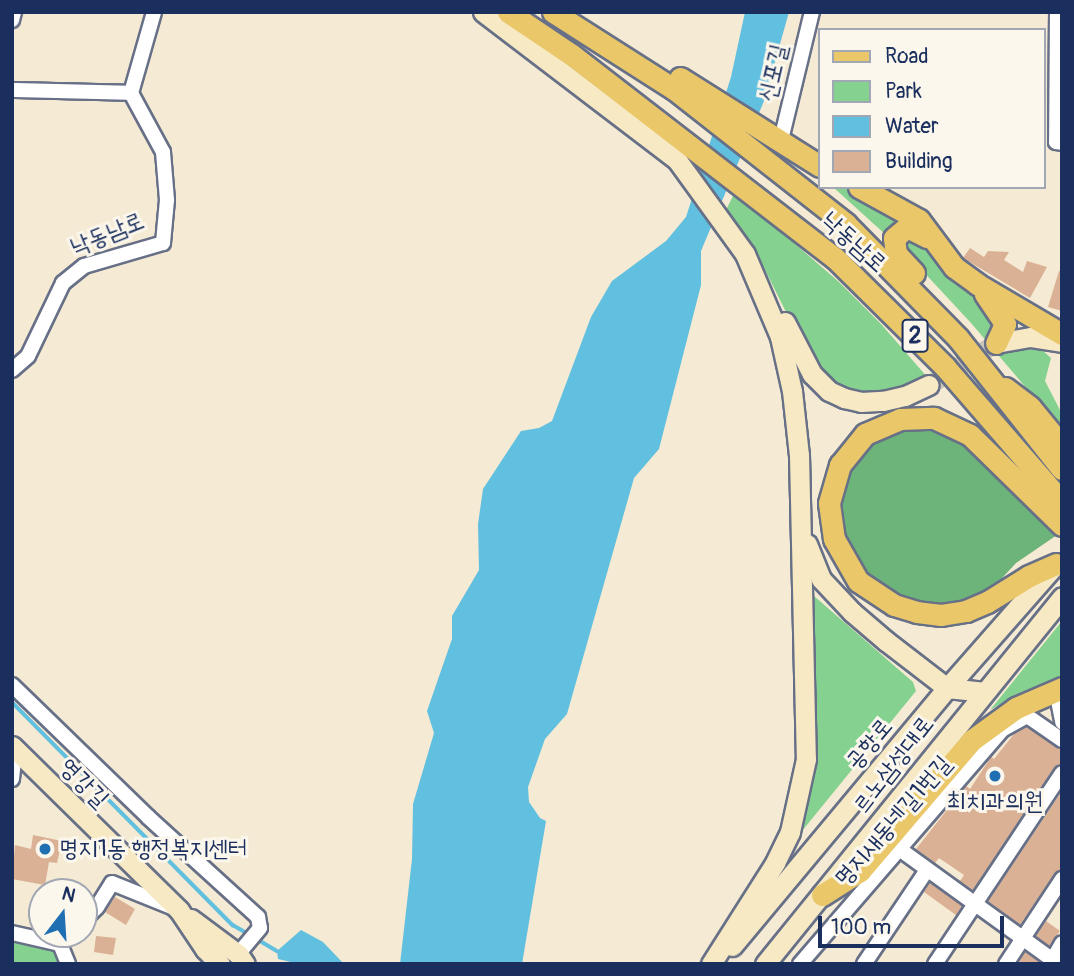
<!DOCTYPE html>
<html>
<head>
<meta charset="utf-8">
<style>
  body { margin:0 }
  #map { position:relative; width:1074px; height:976px; overflow:hidden; background:#f5ead3; font-family:Pangolin,"Poor Story",sans-serif }
  div>[style] { position:absolute }
  [style*='--x'] { left:calc(var(--x)*1px); top:calc(var(--y)*1px); width:calc(var(--w)*1px); rotate:calc(var(--a)*1deg) }
  .green>* { inset:0; background:#85d290 }
  .forest>* { inset:0; background:#6cb47a }
  .water>* { inset:0; background:#61bfdf }
  .stream>* { height:3.5px; margin:-1.75px; padding:0 1.75px; transform-origin:1.75px; border-radius:1.75px; background:#61bfdf }
  .building>* { inset:0; background:#dbb195 }
  .secondary-tunnel>* { height:19px; margin-top:-9.5px; transform-origin:0; background:repeating-linear-gradient(90deg,#c9c5bc 0 19px,transparent 0 29px) }
  .roads { filter:drop-shadow(2px 0 #677087) drop-shadow(-2px 0 #677087) drop-shadow(0 2px #677087) drop-shadow(0 -2px #677087) }
  .street>* { height:14px; margin:-7px; padding:0 7px; transform-origin:7px; border-radius:7px; background:#fff }
  .secondary>* { height:19px; margin:-9.5px; padding:0 9.5px; transform-origin:9.5px; border-radius:9.5px; background:#f7e9c3 }
  .primary>* { height:21px; margin:-10.5px; padding:0 10.5px; transform-origin:10.5px; border-radius:10.5px; background:#eac769 }
  .dots>* { width:19px; height:19px; translate:-50% -50%; box-sizing:border-box; border:4px solid #fbf7ec; border-radius:50% }
  span { translate:-50% -50%; white-space:nowrap; text-align:center; line-height:1.15; -webkit-text-stroke:6px #fbf7ec; paint-order:stroke }
  .shield-label span { padding:2px 5px; background:#fbf7ec; border:2px solid; border-radius:5px; -webkit-text-stroke-width:0 }
  .shield-label { font-size:23px; color:#1b2f5e; font-weight:700 }
  .street-label { font-size:24px; color:#1b2f5e }
  .poi-label { font-size:24px; color:#1b2f5e }
  .left { translate:0 -50%; text-align:left }
  .frame { position:absolute; inset:0; border:14px solid #1b2f5e; pointer-events:none }
  .legend { position:absolute; left:818px; top:28px; width:228px; height:161px; box-sizing:border-box; background:#fbf7ec; border:2px solid #a1a7b3; margin:0; padding:9px 12px; list-style:none; font-size:21px; color:#1b2f5e }
  .legend li { display:flex; align-items:center; gap:14px; height:35px }
  .legend b { width:35px; border:2px solid #a1a7b3 }
  .north { position:absolute; left:28px; top:878px; width:70px; height:70px; box-sizing:border-box; background:#fbf7ec; border:2px solid #a1a7b3; border-radius:50%; rotate:17deg; font-size:19px; font-weight:700; line-height:28px; text-align:center; color:#1b2f5e }
  .north::after { content:''; display:block; margin:auto; width:24px; height:32px; background:#1f6fb2; clip-path:polygon(50% 0,100% 100%,50% 72%,0 100%) }
  .scale { position:absolute; left:818px; top:916px; width:186px; height:32px; box-sizing:border-box; border:4px solid #1b2f5e; border-top:0; padding-left:9px; font-size:21px; line-height:24px; white-space:nowrap; color:#1b2f5e; -webkit-text-stroke:5px #fbf7ec; paint-order:stroke }
</style>
</head>
<body>
<div id="map">
  <div class="green">
    <div style="clip-path:polygon(833px 187px,852px 187px,905px 219px,894px 224px,886px 235px)"></div>
    <div style="clip-path:polygon(735px 192px,839px 282px,881px 324px,928px 378px,896px 393px,850px 393px,828px 380px,801px 342px,764px 268px,726px 210px)"></div>
    <div style="clip-path:polygon(915px 236px,997px 313px,998px 350px,1042px 350px,1051px 358px,1045px 381px,1062px 414px,1062px 430px,971px 323px,906px 253px,902px 241px)"></div>
    <div style="clip-path:polygon(814px 596px,913px 682px,916px 691px,802px 831px,814px 767px)"></div>
    <div style="clip-path:polygon(1062px 621px,1062px 676px,1022px 692px,990px 710px)"></div>
    <div style="clip-path:polygon(12px 938px,57px 951px,62px 964px,12px 964px)"></div>
  </div>
  <div class="forest">
    <div style="clip-path:polygon(939px 427px,987px 457px,1057px 535px,1016px 563px,992px 589px,963px 602px,943px 606px,919px 604px,890px 595px,873px 583px,846px 551px,836px 512px,854px 454px,885px 430px)"></div>
  </div>
  <div class="water">
    <div style="clip-path:polygon(745px 12px,789px 12px,764px 101px,701px 251px,701px 285px,659px 449px,634px 478px,567px 714px,545px 739px,528px 787px,529px 802px,540px 818px,546px 821px,522px 964px,400px 964px,412px 859px,413px 804px,434px 733px,427px 711px,452px 639px,452px 616px,479px 570px,478px 524px,483px 489px,521px 431px,539px 428px,552px 421px,591px 317px,612px 281px,666px 241px,686px 217px,731px 77px)"></div>
    <div style="clip-path:polygon(301px 930px,323px 942px,344px 964px,299px 964px,278px 959px,277px 951px)"></div>
  </div>
  <div class="stream">
    <div style="--x:12;--y:702;--w:314;--a:45.3"></div>
    <div style="--x:233;--y:925;--w:20;--a:30"></div>
    <div style="--x:257;--y:939;--w:23;--a:31"></div>
  </div>
  <div class="building">
    <div style="clip-path:polygon(970px 248px,984px 257px,988px 251px,1009px 252px,1004px 260px,1023px 272px,1027px 261px,1047px 267px,1030px 298px,963px 258px)"></div>
    <div style="clip-path:polygon(1059px 271px,1062px 271px,1062px 311px,1048px 307px)"></div>
    <div style="clip-path:polygon(1027px 727px,1062px 751px,1062px 763px,1054px 768px,973px 890px,960px 881px,964px 875px,939px 858px,935px 863px,916px 849px,966px 786px,970px 789px,991px 757px,994px 759px,1014px 734px)"></div>
    <div style="clip-path:polygon(1062px 791px,1062px 869px,1054px 874px,1020px 925px,988px 901px)"></div>
    <div style="clip-path:polygon(33px 835px,62px 841px,57px 863px,49px 862px,45px 885px,12px 879px,15px 845px,31px 849px)"></div>
    <div style="clip-path:polygon(930px 883px,962px 906px,956px 915px,924px 892px)"></div>
    <div style="clip-path:polygon(115px 897px,135px 909px,126px 925px,105px 912px)"></div>
    <div style="clip-path:polygon(1046px 921px,1060px 931px,1049px 946px,1036px 936px)"></div>
    <div style="clip-path:polygon(96px 936px,116px 938px,113px 955px,94px 952px)"></div>
    <div style="clip-path:polygon(1025px 952px,1039px 962px,1037px 964px,1018px 964px)"></div>
  </div>
  <div class="secondary-tunnel">
    <div style="--x:929;--y:385;--w:79;--a:-32.1"></div>
  </div>
  <div class="roads">
    <div class="street">
      <div style="--x:1057;--y:12;--w:130;--a:90.4"></div>
      <div style="--x:1056;--y:142;--w:6;--a:9"></div>
      <div style="--x:12;--y:20;--w:8;--a:-76"></div>
      <div style="--x:12;--y:90;--w:119;--a:1.4"></div>
      <div style="--x:780;--y:144;--w:136;--a:-76.4"></div>
      <div style="--x:12;--y:370;--w:21;--a:-41"></div>
      <div style="--x:28;--y:356;--w:81;--a:-64.4"></div>
      <div style="--x:63;--y:283;--w:27;--a:-39"></div>
      <div style="--x:84;--y:266;--w:82;--a:-16.2"></div>
      <div style="--x:163;--y:243;--w:43;--a:-84.7"></div>
      <div style="--x:167;--y:200;--w:48;--a:-94.8"></div>
      <div style="--x:163;--y:152;--w:67;--a:-118.5"></div>
      <div style="--x:131;--y:93;--w:84;--a:-74.1"></div>
      <div style="--x:12;--y:685;--w:190;--a:44.1"></div>
      <div style="--x:148;--y:817;--w:149;--a:42.3"></div>
      <div style="--x:258;--y:917;--w:11;--a:80"></div>
      <div style="--x:260;--y:928;--w:34;--a:130"></div>
      <div style="--x:1056;--y:690;--w:33;--a:79"></div>
      <div style="--x:1020;--y:711;--w:51;--a:34.6"></div>
      <div style="--x:12;--y:779;--w:30;--a:-84"></div>
      <div style="--x:898;--y:848;--w:191;--a:35.9"></div>
      <div style="--x:84;--y:920;--w:18;--a:-45"></div>
      <div style="--x:97;--y:907;--w:28;--a:-58"></div>
      <div style="--x:112;--y:883;--w:67;--a:22"></div>
      <div style="--x:12;--y:933;--w:49;--a:12.9"></div>
      <div style="--x:60;--y:944;--w:22;--a:68"></div>
      <div style="--x:800;--y:964;--w:309;--a:-49.2"></div>
      <div style="--x:1002;--y:730;--w:29;--a:-29"></div>
      <div style="--x:864;--y:964;--w:113;--a:-56.2"></div>
      <div style="--x:935;--y:964;--w:229;--a:-56.4"></div>
      <div style="--x:1006;--y:964;--w:102;--a:-56.6"></div>
      <div style="--x:1050;--y:964;--w:24;--a:-60"></div>
    </div>
    <div class="secondary">
      <div style="--x:483;--y:12;--w:244;--a:37.3"></div>
      <div style="--x:677;--y:160;--w:116;--a:54.1"></div>
      <div style="--x:745;--y:254;--w:90;--a:67.1"></div>
      <div style="--x:780;--y:337;--w:55;--a:77.5"></div>
      <div style="--x:792;--y:391;--w:64;--a:83.8"></div>
      <div style="--x:799;--y:455;--w:304;--a:88.7"></div>
      <div style="--x:806;--y:759;--w:75;--a:102.4"></div>
      <div style="--x:790;--y:832;--w:34;--a:116"></div>
      <div style="--x:775;--y:863;--w:120;--a:122.4"></div>
      <div style="--x:785;--y:322;--w:59;--a:62.6"></div>
      <div style="--x:812;--y:374;--w:24;--a:45"></div>
      <div style="--x:829;--y:391;--w:17;--a:25"></div>
      <div style="--x:844;--y:398;--w:17;--a:13"></div>
      <div style="--x:861;--y:402;--w:22;--a:-3"></div>
      <div style="--x:883;--y:401;--w:23;--a:-13"></div>
      <div style="--x:905;--y:396;--w:26;--a:-25"></div>
      <div style="--x:996;--y:343;--w:36;--a:-10"></div>
      <div style="--x:1031;--y:337;--w:31;--a:9"></div>
      <div style="--x:807;--y:544;--w:38;--a:68"></div>
      <div style="--x:821;--y:579;--w:45;--a:46.8"></div>
      <div style="--x:852;--y:612;--w:45;--a:40.5"></div>
      <div style="--x:886;--y:641;--w:77;--a:37.6"></div>
      <div style="--x:947;--y:688;--w:36;--a:6"></div>
      <div style="--x:12;--y:746;--w:234;--a:44.5"></div>
      <div style="--x:179;--y:910;--w:47;--a:56.3"></div>
      <div style="--x:205;--y:949;--w:21;--a:45"></div>
      <div style="--x:191;--y:919;--w:59;--a:36.7"></div>
      <div style="--x:238;--y:954;--w:12;--a:55"></div>
      <div style="--x:732;--y:946;--w:336;--a:-50.2"></div>
      <div style="--x:947;--y:688;--w:165;--a:-48.7"></div>
      <div style="--x:765;--y:964;--w:472;--a:-51"></div>
    </div>
    <div class="primary">
      <div style="--x:508;--y:12;--w:77;--a:33.9"></div>
      <div style="--x:572;--y:55;--w:332;--a:37.7"></div>
      <div style="--x:835;--y:258;--w:155;--a:44.7"></div>
      <div style="--x:945;--y:367;--w:179;--a:49.1"></div>
      <div style="--x:553;--y:12;--w:143;--a:32.5"></div>
      <div style="--x:674;--y:89;--w:219;--a:38.1"></div>
      <div style="--x:846;--y:224;--w:160;--a:45.5"></div>
      <div style="--x:958;--y:338;--w:167;--a:51.6"></div>
      <div style="--x:680;--y:78;--w:165;--a:32.2"></div>
      <div style="--x:859;--y:187;--w:68;--a:28.8"></div>
      <div style="--x:919;--y:220;--w:59;--a:53.3"></div>
      <div style="--x:954;--y:267;--w:29;--a:36"></div>
      <div style="--x:977;--y:284;--w:99;--a:30.5"></div>
      <div style="--x:914;--y:273;--w:26;--a:-133"></div>
      <div style="--x:896;--y:254;--w:16;--a:-97"></div>
      <div style="--x:894;--y:238;--w:17;--a:-40"></div>
      <div style="--x:907;--y:227;--w:22;--a:27"></div>
      <div style="--x:985;--y:294;--w:36;--a:56"></div>
      <div style="--x:1005;--y:324;--w:21;--a:115"></div>
      <div style="--x:1005;--y:388;--w:31;--a:37"></div>
      <div style="--x:1030;--y:407;--w:50;--a:50.6"></div>
      <div style="--x:1056;--y:564;--w:30;--a:156"></div>
      <div style="--x:1029;--y:576;--w:49;--a:148.2"></div>
      <div style="--x:987;--y:602;--w:23;--a:157"></div>
      <div style="--x:966;--y:611;--w:25;--a:171"></div>
      <div style="--x:941;--y:615;--w:24;--a:-173"></div>
      <div style="--x:917;--y:612;--w:24;--a:-163"></div>
      <div style="--x:894;--y:605;--w:43;--a:-146.3"></div>
      <div style="--x:858;--y:581;--w:48;--a:-119.7"></div>
      <div style="--x:834;--y:539;--w:36;--a:-98"></div>
      <div style="--x:829;--y:503;--w:40;--a:-74"></div>
      <div style="--x:840;--y:465;--w:40;--a:-51"></div>
      <div style="--x:865;--y:434;--w:38;--a:-23"></div>
      <div style="--x:900;--y:419;--w:34;--a:-2"></div>
      <div style="--x:934;--y:418;--w:40;--a:25"></div>
      <div style="--x:970;--y:435;--w:129;--a:44.4"></div>
      <div style="--x:822;--y:895;--w:45;--a:-32.3"></div>
      <div style="--x:860;--y:871;--w:172;--a:-49.5"></div>
      <div style="--x:972;--y:740;--w:54;--a:-36"></div>
      <div style="--x:1016;--y:708;--w:50;--a:-23.5"></div>
    </div>
  </div>
  <div class="dots">
    <div style="left:995px;top:776px;background:#1f6fb2"></div>
    <div style="left:45px;top:849px;background:#1f6fb2"></div>
  </div>
  <div class="shield-label">
    <span style="left:915px;top:336px">2</span>
  </div>
  <div class="street-label">
    <span style="left:773px;top:73px;rotate:-77deg">신포길</span>
    <span style="left:107px;top:234px;rotate:-22deg">낙동남로</span>
    <span style="left:854px;top:242px;rotate:42deg">낙동남로</span>
    <span style="left:869px;top:744px;rotate:-50deg">공항로</span>
    <span style="left:893px;top:765px;rotate:-52deg">르노삼성대로</span>
    <span style="left:84px;top:783px;rotate:45deg">영강길</span>
    <span style="left:893px;top:821px;rotate:-49deg">명지새동네길1번길</span>
  </div>
  <div class="poi-label">
    <span style="left:995px;top:802px">최치과의원</span>
    <span class="left" style="left:59px;top:849px">명지1동 행정복지센터</span>
  </div>
  <div class="frame"></div>
  <ul class="legend">
  <li><b style="height:9px;background:#eac769"></b>Road</li>
  <li><b style="height:19px;background:#85d290"></b>Park</li>
  <li><b style="height:19px;background:#61bfdf"></b>Water</li>
  <li><b style="height:19px;background:#dbb195"></b>Building</li>
  </ul>
  <div class="north">N</div>
  <div class="scale">100 m</div>
</div>
</body>
</html>
